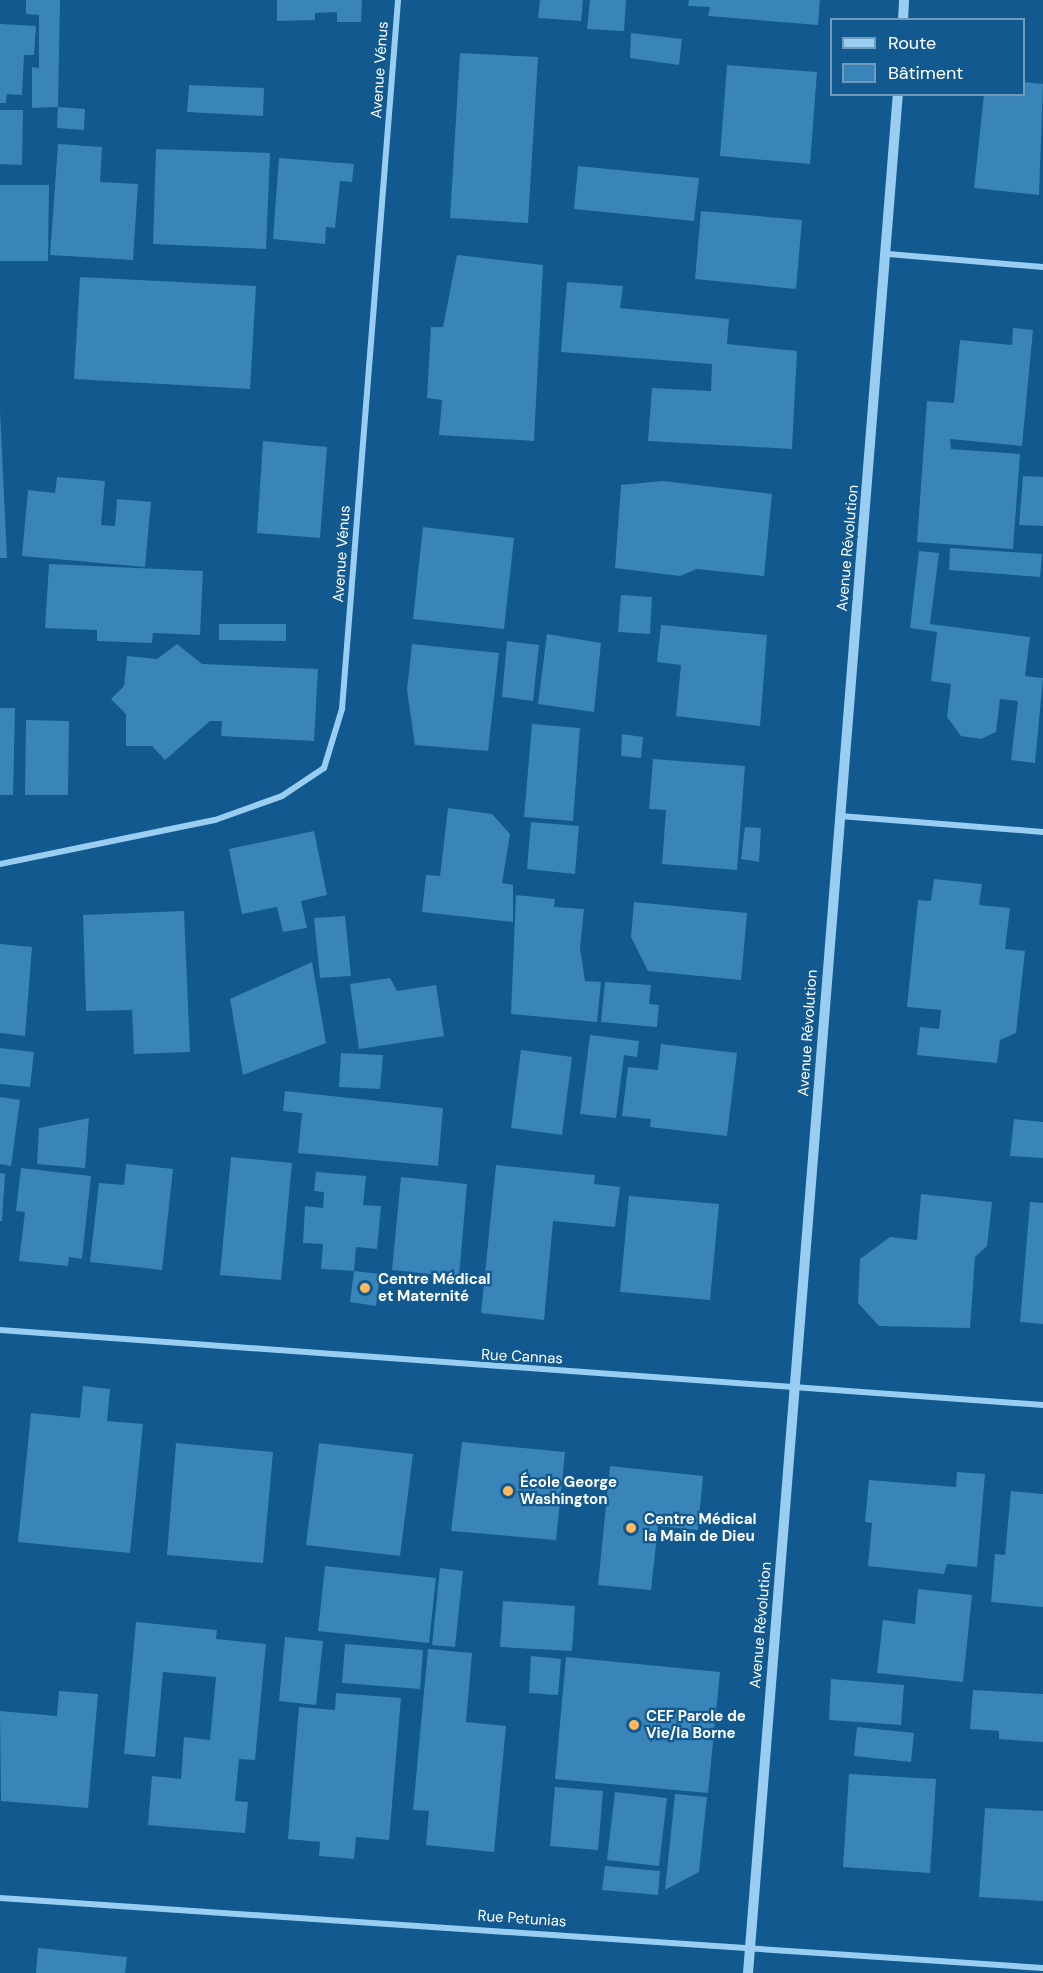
<!DOCTYPE html>
<html>
<head>
<meta charset="utf-8">
<style>
  body { margin:0 }
  #map { position:relative; width:1043px; height:1973px; overflow:hidden; background:#11598e; font-family:"DM Sans",sans-serif }
  div>[style] { position:absolute }
  [style*='--x'] { left:calc(var(--x)*1px); top:calc(var(--y)*1px); width:calc(var(--w)*1px); rotate:calc(var(--a)*1deg) }
  .building>* { inset:0; background:#3984b8 }
  .minor>* { height:6px; margin:-3px; padding:0 3px; transform-origin:3px; border-radius:3px; background:#99cef2 }
  .tertiary>* { height:10px; margin:-5px; padding:0 5px; transform-origin:5px; border-radius:5px; background:#99cef2 }
  .dots>* { width:16px; height:16px; translate:-50% -50%; box-sizing:border-box; border:3px solid #11598e; border-radius:50% }
  span { translate:-50% -50%; white-space:nowrap; text-align:center; line-height:1.15; -webkit-text-stroke:4.5px #11598e; paint-order:stroke }
  .street-label { font-size:15px; color:#fff }
  .poi-label { font-size:15px; color:#fff; font-weight:700 }
  .left { translate:0 -50%; text-align:left }
  .legend { position:absolute; left:830px; top:18px; width:195px; height:78px; box-sizing:border-box; background:#11598e; border:2px solid #709bbb; margin:0; padding:8px 10px; list-style:none; font-size:18px; color:#fff }
  .legend li { display:flex; align-items:center; gap:12px; height:30px }
  .legend b { width:30px; border:2px solid #709bbb }
</style>
</head>
<body>
<div id="map">
  <div class="building">
    <div style="clip-path:polygon(26px 0,60px 0,58px 107px,32px 108px,32px 67px,39px 68px,39px 15px,26px 14px)"></div>
    <div style="clip-path:polygon(277px 0,362px 0,361px 22px,337px 22px,337px 12px,315px 13px,315px 20px,277px 21px)"></div>
    <div style="clip-path:polygon(540px 0,583px 0,581px 21px,538px 18px)"></div>
    <div style="clip-path:polygon(590px 0,626px 0,624px 31px,587px 29px)"></div>
    <div style="clip-path:polygon(689px 0,820px 0,818px 25px,708px 16px,710px 7px,688px 6px)"></div>
    <div style="clip-path:polygon(0 24px,36px 26px,34px 55px,24px 55px,22px 95px,7px 94px,6px 103px,0 103px)"></div>
    <div style="clip-path:polygon(631px 33px,682px 39px,679px 65px,630px 58px)"></div>
    <div style="clip-path:polygon(460px 53px,538px 57px,528px 223px,450px 218px)"></div>
    <div style="clip-path:polygon(727px 65px,817px 72px,810px 164px,720px 156px)"></div>
    <div style="clip-path:polygon(1024px 82px,1043px 84px,1039px 195px,974px 188px,984px 94px,1024px 94px)"></div>
    <div style="clip-path:polygon(189px 85px,264px 88px,263px 116px,187px 112px)"></div>
    <div style="clip-path:polygon(58px 107px,85px 109px,84px 130px,57px 128px)"></div>
    <div style="clip-path:polygon(0 110px,23px 110px,22px 165px,0 164px)"></div>
    <div style="clip-path:polygon(58px 144px,102px 147px,100px 182px,138px 184px,133px 260px,50px 255px)"></div>
    <div style="clip-path:polygon(156px 149px,270px 153px,266px 249px,153px 244px)"></div>
    <div style="clip-path:polygon(279px 158px,354px 164px,352px 182px,340px 181px,335px 228px,326px 227px,325px 244px,273px 239px)"></div>
    <div style="clip-path:polygon(578px 166px,699px 178px,694px 221px,574px 209px)"></div>
    <div style="clip-path:polygon(0 185px,49px 185px,48px 261px,0 261px)"></div>
    <div style="clip-path:polygon(701px 211px,802px 220px,796px 289px,695px 279px)"></div>
    <div style="clip-path:polygon(457px 255px,543px 265px,534px 441px,439px 435px,442px 400px,427px 398px,431px 327px,443px 327px)"></div>
    <div style="clip-path:polygon(80px 277px,256px 286px,250px 389px,74px 379px)"></div>
    <div style="clip-path:polygon(567px 282px,623px 286px,620px 308px,729px 319px,727px 344px,797px 351px,792px 449px,648px 441px,652px 388px,711px 391px,712px 364px,561px 352px)"></div>
    <div style="clip-path:polygon(1013px 328px,1033px 330px,1022px 446px,950px 439px,951px 449px,1020px 454px,1013px 549px,917px 542px,927px 401px,954px 403px,960px 340px,1012px 345px)"></div>
    <div style="clip-path:polygon(0 410px,7px 558px,0 558px)"></div>
    <div style="clip-path:polygon(263px 441px,327px 447px,320px 538px,257px 533px)"></div>
    <div style="clip-path:polygon(1023px 476px,1043px 477px,1043px 526px,1019px 525px)"></div>
    <div style="clip-path:polygon(57px 477px,105px 481px,101px 525px,115px 526px,117px 499px,151px 502px,145px 567px,22px 556px,28px 490px,55px 493px)"></div>
    <div style="clip-path:polygon(663px 481px,772px 494px,764px 576px,697px 569px,680px 576px,615px 568px,621px 485px)"></div>
    <div style="clip-path:polygon(423px 527px,514px 538px,504px 629px,413px 619px)"></div>
    <div style="clip-path:polygon(950px 548px,1042px 554px,1040px 577px,949px 570px)"></div>
    <div style="clip-path:polygon(919px 551px,939px 553px,930px 624px,1030px 637px,1025px 676px,1043px 678px,1035px 763px,1011px 760px,1018px 701px,1000px 699px,996px 732px,981px 739px,961px 736px,947px 717px,951px 684px,931px 681px,937px 632px,910px 628px)"></div>
    <div style="clip-path:polygon(49px 564px,203px 571px,200px 635px,153px 633px,152px 643px,97px 641px,97px 630px,45px 628px)"></div>
    <div style="clip-path:polygon(621px 595px,652px 597px,650px 634px,618px 632px)"></div>
    <div style="clip-path:polygon(219px 624px,286px 624px,286px 641px,219px 640px)"></div>
    <div style="clip-path:polygon(661px 625px,767px 635px,760px 726px,676px 716px,681px 665px,657px 662px)"></div>
    <div style="clip-path:polygon(547px 634px,601px 643px,594px 712px,538px 704px)"></div>
    <div style="clip-path:polygon(507px 641px,539px 645px,533px 701px,502px 697px)"></div>
    <div style="clip-path:polygon(177px 644px,202px 664px,318px 669px,314px 741px,221px 736px,222px 721px,210px 721px,165px 760px,152px 746px,126px 746px,126px 714px,111px 699px,124px 686px,127px 656px,157px 659px)"></div>
    <div style="clip-path:polygon(412px 644px,499px 653px,488px 751px,415px 745px,407px 690px)"></div>
    <div style="clip-path:polygon(0 708px,15px 708px,13px 795px,0 795px)"></div>
    <div style="clip-path:polygon(26px 720px,69px 721px,68px 795px,25px 795px)"></div>
    <div style="clip-path:polygon(532px 724px,580px 728px,573px 821px,524px 817px)"></div>
    <div style="clip-path:polygon(622px 734px,643px 737px,641px 758px,621px 756px)"></div>
    <div style="clip-path:polygon(653px 759px,745px 766px,737px 870px,662px 864px,666px 810px,649px 809px)"></div>
    <div style="clip-path:polygon(448px 808px,492px 814px,510px 834px,502px 883px,513px 885px,513px 922px,422px 912px,426px 875px,440px 876px)"></div>
    <div style="clip-path:polygon(531px 822px,579px 826px,575px 874px,527px 869px)"></div>
    <div style="clip-path:polygon(745px 827px,761px 828px,759px 862px,741px 859px)"></div>
    <div style="clip-path:polygon(314px 831px,327px 895px,301px 901px,307px 928px,283px 932px,277px 907px,242px 914px,229px 849px)"></div>
    <div style="clip-path:polygon(934px 879px,982px 884px,979px 905px,1010px 908px,1005px 949px,1025px 951px,1016px 1033px,1000px 1040px,997px 1063px,917px 1055px,920px 1027px,939px 1029px,941px 1010px,907px 1007px,918px 900px,931px 901px)"></div>
    <div style="clip-path:polygon(516px 895px,555px 899px,554px 907px,584px 909px,580px 948px,585px 981px,601px 982px,597px 1022px,511px 1014px)"></div>
    <div style="clip-path:polygon(634px 902px,747px 913px,741px 980px,648px 971px,631px 937px)"></div>
    <div style="clip-path:polygon(184px 911px,190px 1052px,134px 1054px,132px 1010px,86px 1011px,83px 915px)"></div>
    <div style="clip-path:polygon(345px 916px,351px 976px,320px 978px,314px 918px)"></div>
    <div style="clip-path:polygon(0 944px,32px 947px,25px 1036px,0 1033px)"></div>
    <div style="clip-path:polygon(312px 962px,326px 1043px,243px 1075px,230px 999px)"></div>
    <div style="clip-path:polygon(390px 978px,397px 991px,436px 985px,444px 1036px,359px 1049px,350px 984px)"></div>
    <div style="clip-path:polygon(605px 982px,651px 985px,649px 1004px,659px 1005px,657px 1027px,601px 1022px)"></div>
    <div style="clip-path:polygon(590px 1035px,639px 1041px,637px 1057px,624px 1055px,616px 1118px,580px 1114px)"></div>
    <div style="clip-path:polygon(661px 1044px,737px 1053px,727px 1136px,650px 1127px,651px 1119px,622px 1116px,628px 1067px,658px 1070px)"></div>
    <div style="clip-path:polygon(0 1048px,34px 1052px,30px 1087px,0 1084px)"></div>
    <div style="clip-path:polygon(521px 1050px,572px 1057px,562px 1135px,511px 1128px)"></div>
    <div style="clip-path:polygon(341px 1053px,383px 1055px,380px 1089px,339px 1087px)"></div>
    <div style="clip-path:polygon(285px 1091px,443px 1108px,438px 1166px,298px 1153px,302px 1113px,283px 1111px)"></div>
    <div style="clip-path:polygon(0 1097px,20px 1100px,11px 1166px,0 1164px)"></div>
    <div style="clip-path:polygon(89px 1118px,85px 1168px,37px 1164px,39px 1128px)"></div>
    <div style="clip-path:polygon(1014px 1119px,1043px 1122px,1043px 1158px,1010px 1156px)"></div>
    <div style="clip-path:polygon(231px 1157px,292px 1163px,281px 1280px,220px 1275px)"></div>
    <div style="clip-path:polygon(126px 1164px,173px 1169px,162px 1270px,90px 1262px,99px 1183px,124px 1185px)"></div>
    <div style="clip-path:polygon(496px 1165px,595px 1175px,594px 1184px,620px 1187px,615px 1227px,553px 1221px,544px 1320px,481px 1313px)"></div>
    <div style="clip-path:polygon(21px 1168px,91px 1176px,82px 1259px,69px 1257px,68px 1266px,19px 1261px,25px 1212px,16px 1211px)"></div>
    <div style="clip-path:polygon(316px 1172px,366px 1176px,363px 1205px,381px 1206px,377px 1249px,356px 1247px,354px 1271px,321px 1269px,323px 1244px,303px 1243px,305px 1206px,323px 1208px,324px 1192px,314px 1191px)"></div>
    <div style="clip-path:polygon(0 1173px,5px 1174px,2px 1221px,0 1221px)"></div>
    <div style="clip-path:polygon(401px 1177px,467px 1184px,459px 1277px,392px 1270px)"></div>
    <div style="clip-path:polygon(921px 1194px,992px 1202px,987px 1246px,975px 1257px,970px 1328px,879px 1326px,858px 1303px,860px 1259px,890px 1237px,917px 1240px)"></div>
    <div style="clip-path:polygon(629px 1196px,719px 1204px,710px 1300px,620px 1292px)"></div>
    <div style="clip-path:polygon(1030px 1202px,1043px 1203px,1043px 1324px,1020px 1322px)"></div>
    <div style="clip-path:polygon(354px 1271px,380px 1274px,376px 1306px,350px 1302px)"></div>
    <div style="clip-path:polygon(83px 1386px,110px 1389px,107px 1421px,143px 1424px,130px 1553px,18px 1542px,31px 1413px,80px 1418px)"></div>
    <div style="clip-path:polygon(462px 1442px,565px 1452px,556px 1540px,451px 1531px)"></div>
    <div style="clip-path:polygon(176px 1443px,273px 1452px,263px 1563px,167px 1555px)"></div>
    <div style="clip-path:polygon(319px 1443px,413px 1454px,400px 1556px,306px 1545px)"></div>
    <div style="clip-path:polygon(610px 1466px,703px 1476px,698px 1530px,658px 1526px,651px 1590px,598px 1585px)"></div>
    <div style="clip-path:polygon(957px 1472px,985px 1474px,977px 1567px,947px 1564px,944px 1574px,868px 1566px,872px 1523px,865px 1522px,869px 1480px,956px 1487px)"></div>
    <div style="clip-path:polygon(1011px 1491px,1043px 1494px,1043px 1607px,991px 1602px,995px 1554px,1005px 1555px)"></div>
    <div style="clip-path:polygon(325px 1566px,436px 1578px,429px 1643px,318px 1631px)"></div>
    <div style="clip-path:polygon(440px 1568px,463px 1571px,455px 1647px,432px 1645px)"></div>
    <div style="clip-path:polygon(918px 1589px,972px 1595px,963px 1682px,877px 1673px,883px 1620px,915px 1624px)"></div>
    <div style="clip-path:polygon(503px 1601px,575px 1606px,572px 1651px,500px 1647px)"></div>
    <div style="clip-path:polygon(136px 1622px,217px 1630px,216px 1639px,266px 1644px,255px 1760px,239px 1759px,235px 1801px,248px 1802px,245px 1833px,148px 1825px,152px 1776px,181px 1779px,184px 1737px,210px 1740px,216px 1677px,163px 1672px,155px 1757px,124px 1754px)"></div>
    <div style="clip-path:polygon(285px 1637px,323px 1641px,316px 1705px,279px 1701px)"></div>
    <div style="clip-path:polygon(345px 1644px,423px 1650px,420px 1689px,342px 1683px)"></div>
    <div style="clip-path:polygon(428px 1649px,472px 1653px,466px 1722px,506px 1726px,494px 1852px,426px 1845px,429px 1811px,413px 1810px)"></div>
    <div style="clip-path:polygon(531px 1656px,561px 1659px,558px 1695px,529px 1693px)"></div>
    <div style="clip-path:polygon(566px 1657px,720px 1672px,708px 1793px,555px 1779px)"></div>
    <div style="clip-path:polygon(831px 1679px,904px 1685px,901px 1725px,829px 1720px)"></div>
    <div style="clip-path:polygon(973px 1690px,1043px 1694px,1043px 1742px,999px 1739px,999px 1731px,970px 1729px)"></div>
    <div style="clip-path:polygon(59px 1691px,98px 1694px,88px 1808px,1px 1801px,0 1711px,57px 1716px)"></div>
    <div style="clip-path:polygon(336px 1693px,401px 1698px,389px 1840px,356px 1837px,354px 1859px,319px 1856px,320px 1842px,288px 1839px,299px 1707px,335px 1710px)"></div>
    <div style="clip-path:polygon(857px 1727px,914px 1733px,911px 1762px,854px 1756px)"></div>
    <div style="clip-path:polygon(849px 1774px,936px 1779px,930px 1873px,843px 1867px)"></div>
    <div style="clip-path:polygon(555px 1787px,603px 1791px,598px 1850px,550px 1846px)"></div>
    <div style="clip-path:polygon(615px 1792px,667px 1798px,659px 1866px,607px 1860px)"></div>
    <div style="clip-path:polygon(675px 1794px,707px 1797px,699px 1872px,665px 1890px)"></div>
    <div style="clip-path:polygon(985px 1808px,1043px 1811px,1043px 1901px,979px 1897px)"></div>
    <div style="clip-path:polygon(605px 1866px,660px 1871px,658px 1895px,602px 1890px)"></div>
    <div style="clip-path:polygon(38px 1948px,127px 1957px,125px 1973px,36px 1973px)"></div>
  </div>
  <div class="minor">
    <div style="--x:888;--y:254;--w:156;--a:4.8"></div>
    <div style="--x:840;--y:816;--w:204;--a:4.5"></div>
    <div style="--x:0;--y:864;--w:219;--a:-11.6"></div>
    <div style="--x:215;--y:820;--w:71;--a:-19.7"></div>
    <div style="--x:282;--y:796;--w:50;--a:-33.7"></div>
    <div style="--x:324;--y:768;--w:62;--a:-73"></div>
    <div style="--x:342;--y:709;--w:711;--a:-85.48"></div>
    <div style="--x:0;--y:1330;--w:1046;--a:4.11"></div>
    <div style="--x:0;--y:1898;--w:1045;--a:3.84"></div>
  </div>
  <div class="tertiary">
    <div style="--x:903;--y:20;--w:20;--a:-87"></div>
    <div style="--x:748;--y:1973;--w:1885;--a:-85.44"></div>
  </div>
  <div class="dots">
    <div style="left:365px;top:1288px;background:#ffb85b"></div>
    <div style="left:508px;top:1491px;background:#ffb85b"></div>
    <div style="left:631px;top:1528px;background:#ffb85b"></div>
    <div style="left:634px;top:1725px;background:#ffb85b"></div>
  </div>
  <div class="street-label">
    <span style="left:380px;top:70px;rotate:-86deg">Avenue Vénus</span>
    <span style="left:848px;top:548px;rotate:-85deg">Avenue Révolution</span>
    <span style="left:342px;top:554px;rotate:-86deg">Avenue Vénus</span>
    <span style="left:808px;top:1033px;rotate:-86deg">Avenue Révolution</span>
    <span style="left:522px;top:1357px;rotate:3deg">Rue Cannas</span>
    <span style="left:761px;top:1625px;rotate:-85deg">Avenue Révolution</span>
    <span style="left:522px;top:1919px;rotate:4deg">Rue Petunias</span>
  </div>
  <div class="poi-label">
    <span class="left" style="left:378px;top:1288px">Centre Médical<br>et Maternité</span>
    <span class="left" style="left:520px;top:1491px">École George<br>Washington</span>
    <span class="left" style="left:644px;top:1528px">Centre Médical<br>la Main de Dieu</span>
    <span class="left" style="left:646px;top:1725px">CEF Parole de<br>Vie/la Borne</span>
  </div>
  <ul class="legend">
  <li><b style="height:8px;background:#99cef2"></b>Route</li>
  <li><b style="height:16px;background:#3984b8"></b>Bâtiment</li>
  </ul>
</div>
</body>
</html>
